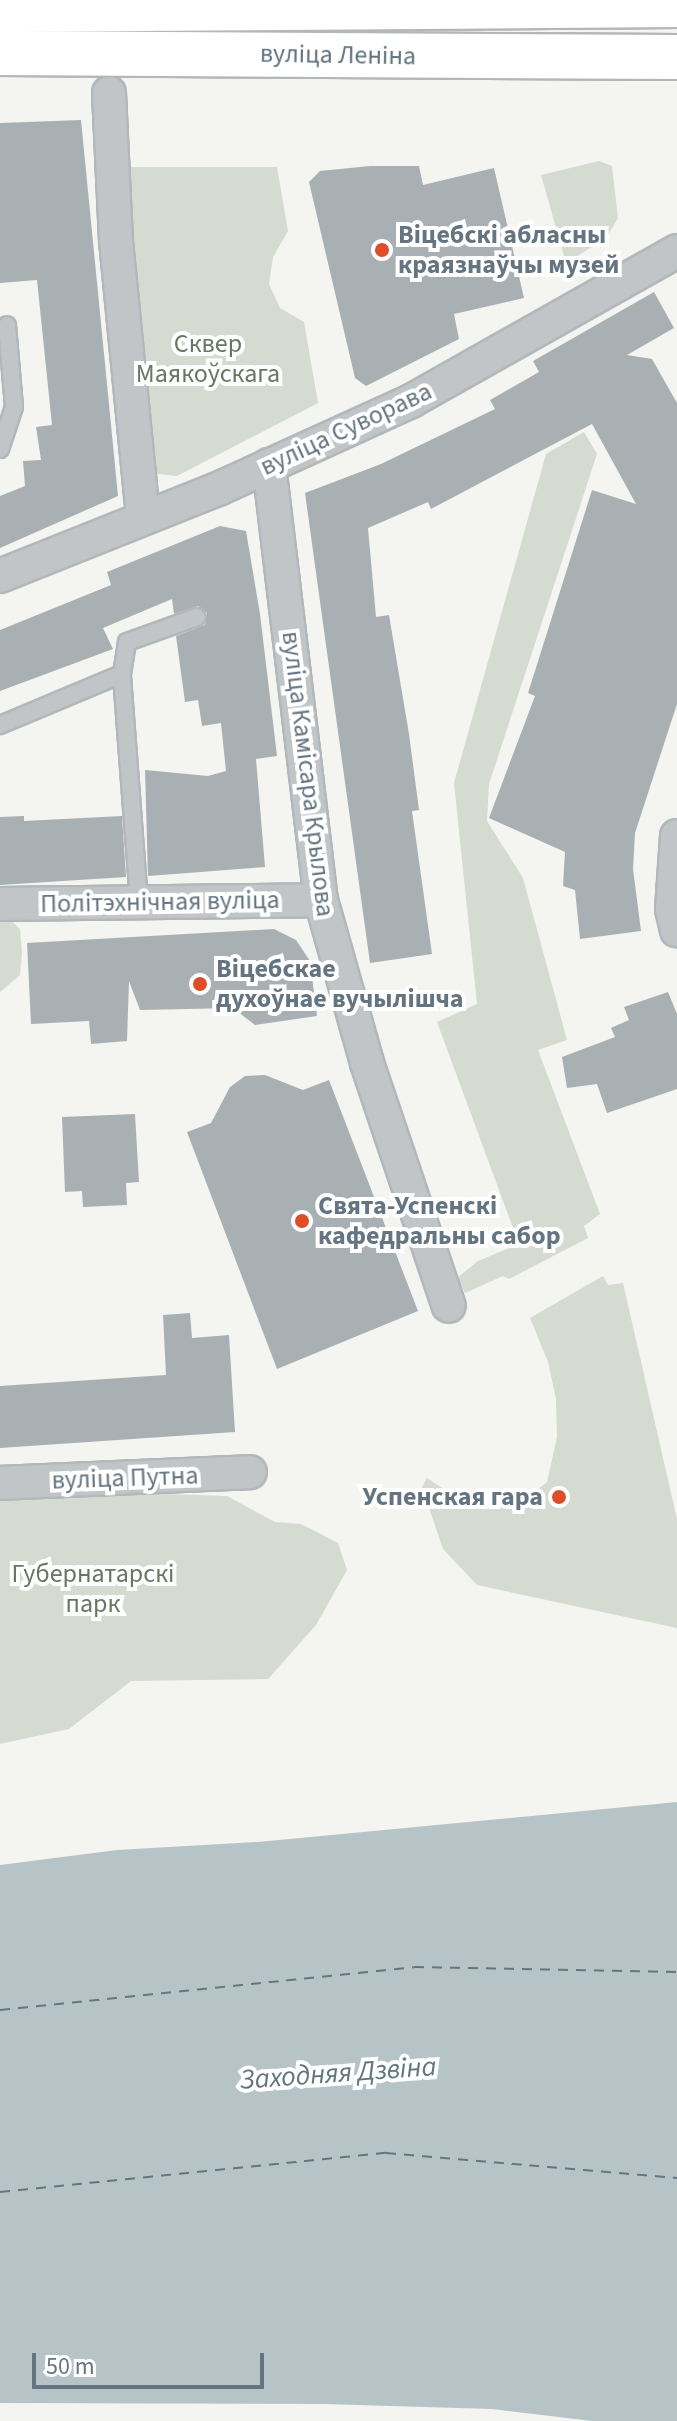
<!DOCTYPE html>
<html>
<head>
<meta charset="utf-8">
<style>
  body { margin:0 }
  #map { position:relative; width:677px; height:2421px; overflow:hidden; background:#f4f4f0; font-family:"Source Sans 3",sans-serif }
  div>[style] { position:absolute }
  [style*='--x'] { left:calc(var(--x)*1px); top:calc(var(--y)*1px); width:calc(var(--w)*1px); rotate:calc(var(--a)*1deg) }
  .green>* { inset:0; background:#d5dbd1 }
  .water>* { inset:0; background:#b7c4c7 }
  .ferry>* { height:2px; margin-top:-1px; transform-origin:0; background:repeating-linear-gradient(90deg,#5f777e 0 10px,transparent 0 18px) }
  .building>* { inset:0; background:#a8b0b4 }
  .roads { filter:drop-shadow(2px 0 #b2b7ba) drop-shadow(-2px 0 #b2b7ba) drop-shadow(0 2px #b2b7ba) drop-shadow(0 -2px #b2b7ba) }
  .lane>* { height:16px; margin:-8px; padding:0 8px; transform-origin:8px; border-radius:8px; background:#c2c5c8 }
  .street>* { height:32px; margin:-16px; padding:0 16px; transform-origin:16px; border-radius:16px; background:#c2c5c8 }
  .primary>* { height:44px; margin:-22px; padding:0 22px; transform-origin:22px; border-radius:22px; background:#fff }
  .dots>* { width:22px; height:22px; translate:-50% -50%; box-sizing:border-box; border:4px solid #fff; border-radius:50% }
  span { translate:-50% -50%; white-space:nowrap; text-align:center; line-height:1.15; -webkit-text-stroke:8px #fff; paint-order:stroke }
  .street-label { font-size:26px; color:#647480 }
  .poi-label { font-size:26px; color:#647480; font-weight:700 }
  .left { translate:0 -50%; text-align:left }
  .right { translate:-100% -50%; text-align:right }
  .park-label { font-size:26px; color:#677862 }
  .water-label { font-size:28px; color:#5f777e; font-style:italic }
  .scale { position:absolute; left:32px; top:2353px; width:232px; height:36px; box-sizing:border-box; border:4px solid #647480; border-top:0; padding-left:10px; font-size:24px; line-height:28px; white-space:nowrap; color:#647480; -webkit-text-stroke:6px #fff; paint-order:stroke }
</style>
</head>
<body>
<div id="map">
  <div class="green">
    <div style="clip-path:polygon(599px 161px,612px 166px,618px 218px,606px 238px,566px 263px,541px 175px)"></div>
    <div style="clip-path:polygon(106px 167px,277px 167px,288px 231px,273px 257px,269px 284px,280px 308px,304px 322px,318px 403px,177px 476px,129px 471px)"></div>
    <div style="clip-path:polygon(584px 432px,597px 454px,489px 784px,487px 821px,523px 878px,567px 1040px,538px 1050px,600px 1214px,584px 1226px,588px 1238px,509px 1279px,503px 1276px,465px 1293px,458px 1277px,478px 1261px,519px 1244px,437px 1022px,477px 1004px,454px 783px,546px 454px)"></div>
    <div style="clip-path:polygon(0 920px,10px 920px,20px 929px,22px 953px,20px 975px,0 992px)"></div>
    <div style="clip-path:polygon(603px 1276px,608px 1285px,623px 1283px,677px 1519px,677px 1628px,477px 1585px,443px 1549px,422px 1487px,427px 1478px,471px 1507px,494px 1508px,527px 1498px,547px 1482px,557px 1437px,556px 1399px,548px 1362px,530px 1318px)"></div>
    <div style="clip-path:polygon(165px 1494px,227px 1496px,275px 1522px,301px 1524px,338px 1543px,347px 1570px,316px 1625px,268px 1679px,131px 1681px,69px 1729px,0 1744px,0 1500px)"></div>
  </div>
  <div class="water">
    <div style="clip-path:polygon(677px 1802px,677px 2421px,592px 2421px,492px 2409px,324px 2404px,0 2403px,0 1865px,117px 1850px,258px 1842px)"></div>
  </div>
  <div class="ferry">
    <div style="--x:0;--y:2010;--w:416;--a:-5.9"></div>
    <div style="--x:414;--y:1967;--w:263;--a:1.1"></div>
    <div style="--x:0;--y:2192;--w:388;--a:-5.8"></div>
    <div style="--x:386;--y:2153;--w:292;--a:4.9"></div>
  </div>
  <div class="building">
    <div style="clip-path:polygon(81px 120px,118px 496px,0 548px,0 496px,25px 486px,23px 461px,41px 460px,36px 427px,52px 425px,37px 280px,0 283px,0 123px)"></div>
    <div style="clip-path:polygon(370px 166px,419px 166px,423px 185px,494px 168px,524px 298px,454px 314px,459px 339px,366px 386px,355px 378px,309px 182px,320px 171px)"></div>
    <div style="clip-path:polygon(654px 292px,674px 328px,627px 355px,652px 359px,677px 403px,677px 704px,635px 833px,633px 869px,641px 931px,580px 939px,575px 890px,563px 886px,565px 852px,489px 818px,535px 696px,528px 693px,592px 490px,636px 504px,592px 424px,431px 509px,428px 502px,368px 528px,376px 617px,389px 615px,409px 734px,419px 810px,412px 811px,432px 954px,370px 963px,305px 493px,381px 464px,495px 409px,490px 400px,539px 372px,533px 361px)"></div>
    <div style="clip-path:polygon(220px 526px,246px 531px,260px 614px,277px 756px,256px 759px,265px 867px,148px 876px,145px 770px,208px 776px,226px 771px,221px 723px,202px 726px,198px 700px,185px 702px,176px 636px,205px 625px,207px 613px,198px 606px,174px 614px,172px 599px,103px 628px,113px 649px,0 691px,0 630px,111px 585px,107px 572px)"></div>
    <div style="clip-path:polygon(24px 816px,24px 821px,122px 816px,126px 877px,0 885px,0 817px)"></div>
    <div style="clip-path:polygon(274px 929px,296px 940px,310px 961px,317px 1016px,255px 1025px,233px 1008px,140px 1010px,129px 981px,127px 1041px,91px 1044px,89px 1021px,31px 1024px,27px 943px)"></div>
    <div style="clip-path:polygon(668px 992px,677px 1014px,677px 1089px,607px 1113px,597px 1084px,567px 1088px,562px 1057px,615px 1037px,611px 1028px,629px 1020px,624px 1007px)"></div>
    <div style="clip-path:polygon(265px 1075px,303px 1090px,329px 1080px,418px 1311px,277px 1369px,187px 1132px,211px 1123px,230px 1087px,245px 1076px)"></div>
    <div style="clip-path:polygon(135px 1114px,139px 1182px,126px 1183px,127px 1205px,83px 1207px,82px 1191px,65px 1192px,62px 1117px)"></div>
    <div style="clip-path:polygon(190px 1313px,192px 1338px,229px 1335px,235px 1432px,0 1448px,0 1386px,166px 1375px,163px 1315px)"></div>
  </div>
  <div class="roads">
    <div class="lane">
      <div style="--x:0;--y:449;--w:44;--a:-71.6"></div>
      <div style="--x:14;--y:407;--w:82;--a:-94.9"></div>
      <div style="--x:0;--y:725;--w:132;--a:-22.7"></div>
      <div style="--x:139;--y:902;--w:229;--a:-94.3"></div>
      <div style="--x:122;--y:674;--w:32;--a:-81"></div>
      <div style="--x:127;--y:642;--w:74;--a:-19.7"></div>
    </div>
    <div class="street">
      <div style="--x:109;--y:93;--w:148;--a:87.3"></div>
      <div style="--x:116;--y:241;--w:278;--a:84.4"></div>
      <div style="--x:269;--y:465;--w:438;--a:83.2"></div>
      <div style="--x:321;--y:900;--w:169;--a:74.2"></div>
      <div style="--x:367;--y:1063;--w:256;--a:71.4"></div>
      <div style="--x:0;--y:576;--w:235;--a:-21.8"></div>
      <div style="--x:218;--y:489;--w:212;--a:-24.5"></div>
      <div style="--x:411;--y:401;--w:305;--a:-29.4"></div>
      <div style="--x:677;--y:836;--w:73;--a:93.9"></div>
      <div style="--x:672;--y:909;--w:22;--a:77"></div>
      <div style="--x:0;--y:904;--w:321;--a:-0.7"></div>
      <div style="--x:0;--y:1483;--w:250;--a:-2.5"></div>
    </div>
    <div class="primary">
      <div style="--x:0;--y:10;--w:677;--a:-0.42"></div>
      <div style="--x:0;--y:53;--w:677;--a:0.34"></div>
    </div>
  </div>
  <div class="dots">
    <div style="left:382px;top:250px;background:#dd4d27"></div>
    <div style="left:200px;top:984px;background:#dd4d27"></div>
    <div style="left:302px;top:1221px;background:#dd4d27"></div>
    <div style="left:559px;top:1497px;background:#dd4d27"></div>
  </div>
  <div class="street-label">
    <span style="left:338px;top:55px;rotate:1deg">вуліца Леніна</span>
    <span style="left:346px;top:429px;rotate:-25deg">вуліца Суворава</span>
    <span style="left:308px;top:774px;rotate:83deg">вуліца Камісара Крылова</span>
    <span style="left:160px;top:902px;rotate:-1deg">Політэхнічная вуліца</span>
    <span style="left:125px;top:1478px;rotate:-2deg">вуліца Путна</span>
  </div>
  <div class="poi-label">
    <span class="left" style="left:398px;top:250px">Віцебскі абласны<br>краязнаўчы музей</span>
    <span class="left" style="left:216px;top:984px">Віцебскае<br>духоўнае вучылішча</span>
    <span class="left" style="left:318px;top:1221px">Свята-Успенскі<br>кафедральны сабор</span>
    <span class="right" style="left:543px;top:1497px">Успенская гара</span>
  </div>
  <div class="park-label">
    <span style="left:208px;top:359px">Сквер<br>Маякоўскага</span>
    <span style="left:93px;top:1589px">Губернатарскі<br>парк</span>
  </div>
  <div class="water-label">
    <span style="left:338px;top:2073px;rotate:-4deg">Заходняя Дзвіна</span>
  </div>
  <div class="scale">50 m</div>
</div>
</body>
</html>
